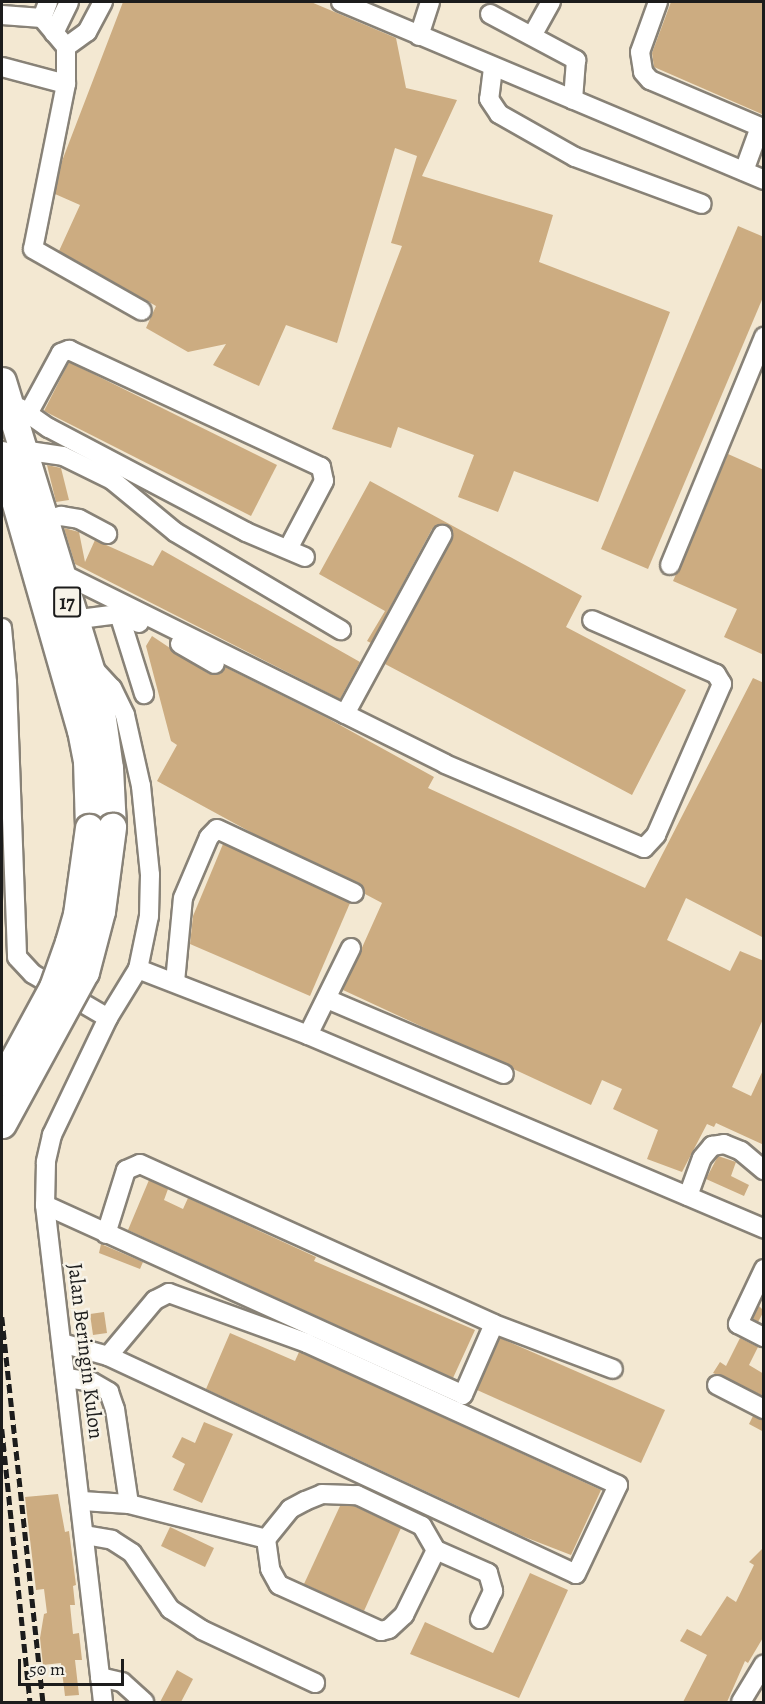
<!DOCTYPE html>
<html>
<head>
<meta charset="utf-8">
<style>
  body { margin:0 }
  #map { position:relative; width:765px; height:1704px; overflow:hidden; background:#f3e8d2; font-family:Alegreya,serif }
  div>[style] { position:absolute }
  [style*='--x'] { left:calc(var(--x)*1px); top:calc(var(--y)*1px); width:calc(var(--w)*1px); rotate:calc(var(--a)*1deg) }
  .building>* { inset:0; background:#ccac81 }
  .roads { filter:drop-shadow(2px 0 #888277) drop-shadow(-2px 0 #888277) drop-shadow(0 2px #888277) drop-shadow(0 -2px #888277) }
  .minor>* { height:18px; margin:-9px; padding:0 9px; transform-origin:9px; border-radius:9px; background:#fff }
  .highway>* { height:27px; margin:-13.5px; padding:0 13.5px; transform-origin:13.5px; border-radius:13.5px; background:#fff }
  .rail>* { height:4.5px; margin-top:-2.25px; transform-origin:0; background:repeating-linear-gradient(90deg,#1c1c1c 0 9px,transparent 0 13.5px) }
  .bridges { filter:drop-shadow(2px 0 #888277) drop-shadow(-2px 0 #888277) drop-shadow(0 2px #888277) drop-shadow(0 -2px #888277) }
  .highway-bridge>* { height:27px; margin:-13.5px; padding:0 13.5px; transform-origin:13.5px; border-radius:13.5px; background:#fff }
  span { translate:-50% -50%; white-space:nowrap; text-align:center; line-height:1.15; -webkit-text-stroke:5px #f7f3e8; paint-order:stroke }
  .shield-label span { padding:2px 4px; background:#f7f3e8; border:2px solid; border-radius:4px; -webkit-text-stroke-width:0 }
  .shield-label { font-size:20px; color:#1c1c1c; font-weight:700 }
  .street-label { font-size:21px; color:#1c1c1c }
  .frame { position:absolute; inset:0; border:3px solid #1c1c1c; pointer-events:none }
  .scale { position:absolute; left:18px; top:1659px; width:106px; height:27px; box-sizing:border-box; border:3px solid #1c1c1c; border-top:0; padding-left:8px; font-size:18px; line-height:21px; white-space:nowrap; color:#1c1c1c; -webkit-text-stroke:4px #f7f3e8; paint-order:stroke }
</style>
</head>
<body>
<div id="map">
  <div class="building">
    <div style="clip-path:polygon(123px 2px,311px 2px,396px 38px,406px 88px,457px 100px,422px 176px,553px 215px,539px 262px,670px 312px,598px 502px,514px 471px,498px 512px,458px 497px,474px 455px,398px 427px,391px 448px,332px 429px,402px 246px,391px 243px,417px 156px,395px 148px,337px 343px,286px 325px,259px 386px,213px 365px,226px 344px,188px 352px,146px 328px,156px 306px,59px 251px,80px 205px,55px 194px,62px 161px)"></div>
    <div style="clip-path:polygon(671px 2px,764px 2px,764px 115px,654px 67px,652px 53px)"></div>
    <div style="clip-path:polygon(738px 226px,764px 237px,764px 295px,648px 569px,601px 549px)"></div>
    <div style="clip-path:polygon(69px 362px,277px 465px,251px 516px,44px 411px)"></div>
    <div style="clip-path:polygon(728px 454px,764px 470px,764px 655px,724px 637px,737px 609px,673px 581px)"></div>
    <div style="clip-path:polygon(47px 465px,61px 468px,69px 500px,56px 502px)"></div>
    <div style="clip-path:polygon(370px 481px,582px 596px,566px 627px,686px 690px,632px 795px,385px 664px,453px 534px,447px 525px,432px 529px,371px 643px,367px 641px,385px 611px,319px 574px)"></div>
    <div style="clip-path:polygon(64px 528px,79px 532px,85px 562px,95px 540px,153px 566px,162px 550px,360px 662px,340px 699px,75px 564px)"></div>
    <div style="clip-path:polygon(152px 636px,209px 674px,220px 674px,225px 667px,329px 719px,434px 777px,428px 788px,645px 888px,753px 678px,764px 683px,764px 938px,686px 898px,667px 940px,730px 971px,740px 951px,764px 961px,764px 1017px,732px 1087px,751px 1096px,764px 1068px,764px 1145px,716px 1123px,714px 1127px,707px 1124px,682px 1172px,647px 1159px,658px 1130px,613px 1109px,622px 1089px,602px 1080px,591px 1105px,343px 990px,382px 903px,365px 894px,359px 883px,258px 836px,157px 781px,177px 745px,171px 741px,146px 646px)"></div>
    <div style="clip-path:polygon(223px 844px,350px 903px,310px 996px,190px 944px,193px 916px)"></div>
    <div style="clip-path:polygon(718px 1156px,736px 1162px,731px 1176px,749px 1185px,744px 1196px,706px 1179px)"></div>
    <div style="clip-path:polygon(149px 1180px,168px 1189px,164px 1200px,183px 1209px,188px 1198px,316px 1257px,314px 1261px,475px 1330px,453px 1378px,128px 1230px)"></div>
    <div style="clip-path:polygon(101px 1244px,143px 1262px,140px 1269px,99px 1253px)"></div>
    <div style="clip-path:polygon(759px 1306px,764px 1311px,758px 1322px,753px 1319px)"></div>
    <div style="clip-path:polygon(104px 1312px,107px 1333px,93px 1335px,90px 1314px)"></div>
    <div style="clip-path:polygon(230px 1333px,295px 1361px,299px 1352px,303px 1353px,601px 1490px,571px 1555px,522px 1536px,206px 1389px)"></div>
    <div style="clip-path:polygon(500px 1338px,665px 1410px,641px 1463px,477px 1390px)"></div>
    <div style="clip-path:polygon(740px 1338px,758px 1347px,749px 1365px,764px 1374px,764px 1396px,713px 1373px,720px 1362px,726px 1366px)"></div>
    <div style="clip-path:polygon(753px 1416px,764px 1420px,764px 1432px,749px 1424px)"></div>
    <div style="clip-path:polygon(204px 1422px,233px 1434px,202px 1503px,173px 1490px,185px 1464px,172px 1457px,182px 1437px,195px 1443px)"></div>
    <div style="clip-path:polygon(58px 1494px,65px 1532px,69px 1531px,76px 1585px,73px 1586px,75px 1605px,70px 1605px,73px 1634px,79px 1633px,82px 1660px,75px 1660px,79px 1695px,65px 1696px,61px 1663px,43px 1665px,40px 1638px,44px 1614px,47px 1613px,44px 1589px,36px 1590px,25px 1497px)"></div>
    <div style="clip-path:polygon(340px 1506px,354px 1506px,401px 1528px,364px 1611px,304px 1584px)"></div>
    <div style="clip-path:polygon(170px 1527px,214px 1548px,205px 1567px,161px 1546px)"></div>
    <div style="clip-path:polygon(764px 1547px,764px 1636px,748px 1663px,745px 1661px,727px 1702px,683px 1702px,707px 1655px,680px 1641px,687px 1629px,701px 1636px,727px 1596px,736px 1602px,754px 1565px,749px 1562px)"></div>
    <div style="clip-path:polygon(530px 1573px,568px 1590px,519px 1698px,410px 1654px,425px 1622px,493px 1653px)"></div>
    <div style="clip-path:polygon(177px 1670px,193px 1679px,181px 1702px,160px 1702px)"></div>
  </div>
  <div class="roads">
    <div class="minor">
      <div style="--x:341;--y:2;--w:459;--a:22.8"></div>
      <div style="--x:658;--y:2;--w:53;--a:109.8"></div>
      <div style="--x:640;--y:52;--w:20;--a:81"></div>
      <div style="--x:643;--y:72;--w:11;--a:49"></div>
      <div style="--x:650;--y:80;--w:120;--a:23.1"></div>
      <div style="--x:490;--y:14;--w:98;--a:28.1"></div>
      <div style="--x:576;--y:60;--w:40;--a:94.3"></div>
      <div style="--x:2;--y:15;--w:40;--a:4.3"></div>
      <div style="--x:42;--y:18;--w:17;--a:-69"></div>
      <div style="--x:42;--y:18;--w:38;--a:50"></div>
      <div style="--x:66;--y:47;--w:37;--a:90"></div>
      <div style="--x:54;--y:33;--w:34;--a:-64"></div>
      <div style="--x:419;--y:36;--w:36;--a:-72"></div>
      <div style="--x:532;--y:36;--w:39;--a:-61"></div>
      <div style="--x:66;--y:47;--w:26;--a:-36"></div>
      <div style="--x:87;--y:32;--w:34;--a:-62"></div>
      <div style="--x:2;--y:67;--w:66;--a:14.9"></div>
      <div style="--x:66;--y:84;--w:168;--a:101.3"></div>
      <div style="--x:33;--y:249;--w:125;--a:29.6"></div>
      <div style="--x:493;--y:68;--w:31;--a:97"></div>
      <div style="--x:489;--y:99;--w:18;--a:56"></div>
      <div style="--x:499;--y:114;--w:87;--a:29.5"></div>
      <div style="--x:575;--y:157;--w:135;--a:20.3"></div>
      <div style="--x:744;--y:171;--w:47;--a:-70"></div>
      <div style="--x:760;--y:127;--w:4;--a:27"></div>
      <div style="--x:20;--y:408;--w:35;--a:35"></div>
      <div style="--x:49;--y:428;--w:223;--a:27.8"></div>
      <div style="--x:246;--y:532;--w:64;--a:23"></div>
      <div style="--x:29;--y:412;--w:67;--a:-61.5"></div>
      <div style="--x:61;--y:353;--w:9;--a:-21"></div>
      <div style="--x:69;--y:350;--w:278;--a:24.9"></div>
      <div style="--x:321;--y:467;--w:14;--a:78"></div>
      <div style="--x:324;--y:481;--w:77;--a:117.9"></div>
      <div style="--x:22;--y:450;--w:41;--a:8.3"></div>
      <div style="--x:63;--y:456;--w:55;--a:26.1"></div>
      <div style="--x:112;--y:480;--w:82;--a:39.5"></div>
      <div style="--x:175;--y:532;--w:193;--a:30.6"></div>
      <div style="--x:43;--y:521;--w:19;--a:-16"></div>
      <div style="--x:61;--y:516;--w:18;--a:9"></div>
      <div style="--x:79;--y:519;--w:32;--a:28"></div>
      <div style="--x:670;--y:565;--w:247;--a:-67.6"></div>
      <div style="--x:57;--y:571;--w:433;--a:26.4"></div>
      <div style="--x:445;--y:764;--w:216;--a:22.9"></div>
      <div style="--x:644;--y:848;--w:18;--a:-47"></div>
      <div style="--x:656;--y:835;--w:165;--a:-66.4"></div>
      <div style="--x:722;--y:684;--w:12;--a:-121"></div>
      <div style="--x:716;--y:674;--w:135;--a:-156.5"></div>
      <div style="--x:119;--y:614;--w:84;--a:72.6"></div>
      <div style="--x:72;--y:620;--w:47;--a:-7.3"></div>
      <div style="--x:119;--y:614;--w:22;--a:24"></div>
      <div style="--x:2;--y:628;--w:54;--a:84.7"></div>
      <div style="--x:7;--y:682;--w:275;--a:87.9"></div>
      <div style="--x:17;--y:957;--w:23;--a:47"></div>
      <div style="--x:33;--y:974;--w:87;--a:30.4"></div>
      <div style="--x:180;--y:644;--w:40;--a:29.7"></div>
      <div style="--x:94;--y:669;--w:26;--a:47"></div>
      <div style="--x:112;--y:688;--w:30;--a:64"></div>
      <div style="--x:125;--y:715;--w:73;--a:77.3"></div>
      <div style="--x:141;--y:786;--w:89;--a:84.2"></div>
      <div style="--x:150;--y:875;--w:41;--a:91.4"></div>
      <div style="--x:149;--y:916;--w:54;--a:101.7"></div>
      <div style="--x:138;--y:969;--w:57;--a:121.5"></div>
      <div style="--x:108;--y:1018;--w:130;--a:115.6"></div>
      <div style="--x:52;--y:1135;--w:28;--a:103"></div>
      <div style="--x:46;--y:1162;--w:43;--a:91.3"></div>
      <div style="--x:45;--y:1205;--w:500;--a:83.34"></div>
      <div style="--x:345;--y:714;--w:204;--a:-61.5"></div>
      <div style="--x:138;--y:969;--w:182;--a:21.2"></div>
      <div style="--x:308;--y:1035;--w:496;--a:23"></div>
      <div style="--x:175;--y:982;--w:84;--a:-84.6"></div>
      <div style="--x:183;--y:898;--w:66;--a:-66.9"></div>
      <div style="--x:209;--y:837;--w:11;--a:-45"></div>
      <div style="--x:217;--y:829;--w:151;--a:25"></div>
      <div style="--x:327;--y:999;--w:192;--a:23"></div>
      <div style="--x:308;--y:1035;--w:97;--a:-63.7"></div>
      <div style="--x:688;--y:1196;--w:40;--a:-69.8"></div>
      <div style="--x:702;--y:1158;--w:16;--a:-50"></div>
      <div style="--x:712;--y:1146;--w:12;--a:-9"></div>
      <div style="--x:724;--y:1144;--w:18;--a:22"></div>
      <div style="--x:741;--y:1151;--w:30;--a:40"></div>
      <div style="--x:45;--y:1205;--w:459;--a:24.4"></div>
      <div style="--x:463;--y:1395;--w:77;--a:-66.4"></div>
      <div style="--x:106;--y:1234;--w:67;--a:-72.6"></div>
      <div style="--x:126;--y:1170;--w:15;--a:-23"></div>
      <div style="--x:140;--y:1164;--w:388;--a:24.3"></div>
      <div style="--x:494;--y:1324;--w:127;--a:20.7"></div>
      <div style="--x:764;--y:1269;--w:61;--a:115.3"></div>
      <div style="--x:738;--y:1324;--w:29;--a:27"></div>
      <div style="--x:62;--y:1343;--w:48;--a:15.8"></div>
      <div style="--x:108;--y:1356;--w:516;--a:24.98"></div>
      <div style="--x:576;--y:1574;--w:98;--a:-64.7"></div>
      <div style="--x:618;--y:1485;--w:342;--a:-155.5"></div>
      <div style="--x:307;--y:1343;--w:147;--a:-160.1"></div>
      <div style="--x:169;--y:1293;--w:16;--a:153"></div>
      <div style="--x:155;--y:1300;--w:73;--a:130"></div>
      <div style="--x:67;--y:1378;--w:25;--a:9"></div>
      <div style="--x:92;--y:1382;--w:20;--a:30"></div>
      <div style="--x:109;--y:1392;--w:18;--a:71"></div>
      <div style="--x:115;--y:1409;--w:96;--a:81.6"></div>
      <div style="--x:717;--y:1385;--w:53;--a:27.1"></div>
      <div style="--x:82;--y:1501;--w:47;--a:3.7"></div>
      <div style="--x:129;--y:1504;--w:141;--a:14.3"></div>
      <div style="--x:266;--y:1539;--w:30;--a:82"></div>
      <div style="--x:270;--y:1569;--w:18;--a:61"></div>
      <div style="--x:279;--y:1585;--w:112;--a:24.3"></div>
      <div style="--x:381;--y:1631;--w:8;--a:-14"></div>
      <div style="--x:389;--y:1629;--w:21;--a:-43"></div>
      <div style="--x:404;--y:1615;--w:72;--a:-63.8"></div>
      <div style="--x:85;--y:1535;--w:27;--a:10"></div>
      <div style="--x:112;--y:1540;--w:24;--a:33"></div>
      <div style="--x:132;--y:1553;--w:68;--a:55.8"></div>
      <div style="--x:170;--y:1609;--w:38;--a:33"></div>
      <div style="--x:202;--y:1630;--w:125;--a:25.1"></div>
      <div style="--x:266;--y:1539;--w:38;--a:-51"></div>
      <div style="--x:290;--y:1509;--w:17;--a:-28"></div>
      <div style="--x:305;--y:1501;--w:18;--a:-22"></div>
      <div style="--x:322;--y:1494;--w:35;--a:2"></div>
      <div style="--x:357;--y:1495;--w:72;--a:25.5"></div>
      <div style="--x:422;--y:1526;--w:28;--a:60"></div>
      <div style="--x:436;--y:1550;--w:57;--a:23.9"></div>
      <div style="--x:488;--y:1573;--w:19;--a:74"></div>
      <div style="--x:493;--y:1591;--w:31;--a:115"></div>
      <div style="--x:100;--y:1677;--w:23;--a:13"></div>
      <div style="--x:122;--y:1682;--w:30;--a:42"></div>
      <div style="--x:741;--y:1702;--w:44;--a:-58.8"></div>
    </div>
    <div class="highway">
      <div style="--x:2;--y:381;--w:332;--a:73"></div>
      <div style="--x:99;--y:698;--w:71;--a:81.9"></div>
      <div style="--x:109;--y:768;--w:59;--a:87.1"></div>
      <div style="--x:2;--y:455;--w:286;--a:74"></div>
      <div style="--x:81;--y:730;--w:31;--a:79"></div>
      <div style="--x:87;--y:760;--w:68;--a:88.3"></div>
    </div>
  </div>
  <div class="rail">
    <div style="--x:2;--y:1317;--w:387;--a:83.9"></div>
    <div style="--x:2;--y:1429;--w:274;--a:84.1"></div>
  </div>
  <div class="bridges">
    <div class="highway-bridge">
      <div style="--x:2;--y:1081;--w:107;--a:-61.5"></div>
      <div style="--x:53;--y:987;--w:48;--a:-70.4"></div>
      <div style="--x:69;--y:942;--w:29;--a:-74"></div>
      <div style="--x:77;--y:914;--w:87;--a:-82.1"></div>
      <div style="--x:2;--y:1124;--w:173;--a:-61.4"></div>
      <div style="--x:85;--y:972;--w:63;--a:-75.3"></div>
      <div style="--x:101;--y:911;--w:85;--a:-82.5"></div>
    </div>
  </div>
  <div class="shield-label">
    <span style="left:67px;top:602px">17</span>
  </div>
  <div class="street-label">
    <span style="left:86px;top:1351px;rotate:83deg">Jalan Beringin Kulon</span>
  </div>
  <div class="frame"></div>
  <div class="scale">50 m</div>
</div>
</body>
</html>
